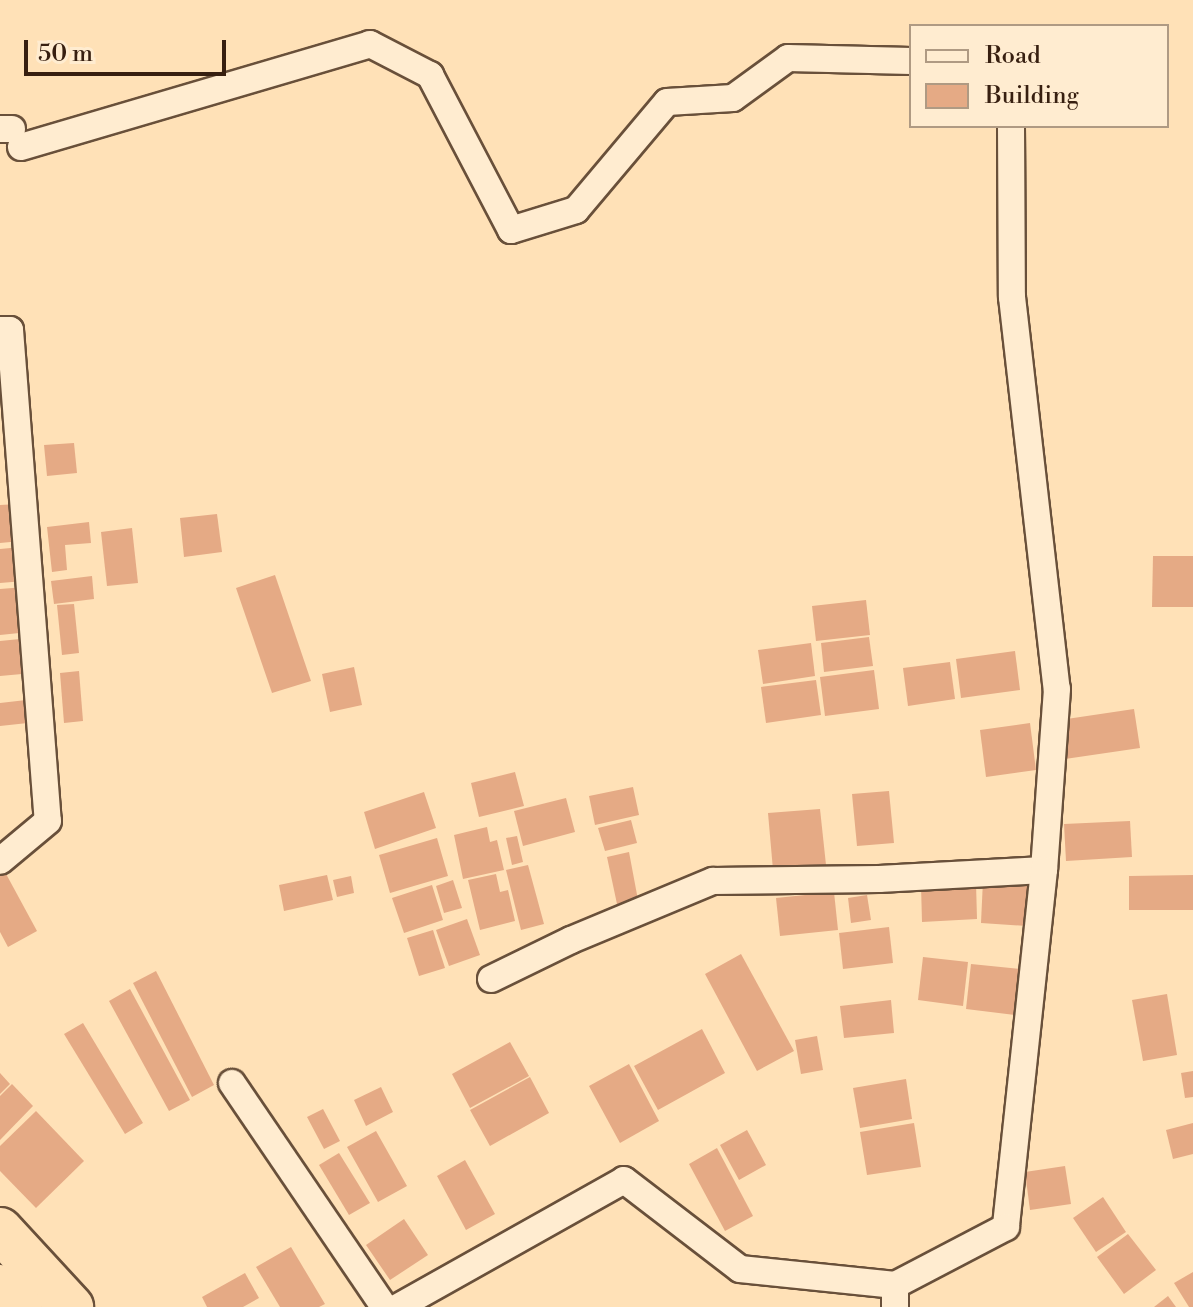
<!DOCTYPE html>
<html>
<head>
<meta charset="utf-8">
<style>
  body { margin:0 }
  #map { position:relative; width:1193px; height:1307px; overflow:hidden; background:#ffe1b7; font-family:"Libre Bodoni",serif }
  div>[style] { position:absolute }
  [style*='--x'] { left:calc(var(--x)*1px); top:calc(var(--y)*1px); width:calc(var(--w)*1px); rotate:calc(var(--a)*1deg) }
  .building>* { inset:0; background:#e5aa85 }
  .roads { filter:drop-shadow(2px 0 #69503a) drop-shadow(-2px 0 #69503a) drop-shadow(0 2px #69503a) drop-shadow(0 -2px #69503a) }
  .street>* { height:26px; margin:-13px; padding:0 13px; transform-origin:13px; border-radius:13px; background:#ffecd0 }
  .highway>* { height:44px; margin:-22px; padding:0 22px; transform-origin:22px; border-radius:22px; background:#ffe1b7 }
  span { translate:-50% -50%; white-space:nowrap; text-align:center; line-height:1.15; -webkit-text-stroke:6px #ffecd0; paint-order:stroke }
  .legend { position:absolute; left:909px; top:24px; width:260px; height:104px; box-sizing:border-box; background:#ffecd0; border:2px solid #af9a83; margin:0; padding:10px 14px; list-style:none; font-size:24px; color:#371f10 }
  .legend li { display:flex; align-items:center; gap:16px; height:40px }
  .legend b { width:40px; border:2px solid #af9a83 }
  .scale { position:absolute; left:24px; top:40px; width:202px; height:36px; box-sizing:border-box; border:4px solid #371f10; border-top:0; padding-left:10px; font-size:24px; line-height:28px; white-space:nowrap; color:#371f10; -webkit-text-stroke:6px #ffecd0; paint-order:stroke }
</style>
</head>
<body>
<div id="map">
  <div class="building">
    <div style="clip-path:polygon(74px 443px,77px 473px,47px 476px,44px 445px)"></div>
    <div style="clip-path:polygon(18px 504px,21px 541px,0 543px,0 505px)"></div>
    <div style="clip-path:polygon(217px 514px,222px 552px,184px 557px,180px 518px)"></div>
    <div style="clip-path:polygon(89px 522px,91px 543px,65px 545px,67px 570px,52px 572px,47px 527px)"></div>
    <div style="clip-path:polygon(132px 528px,138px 583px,107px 586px,101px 532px)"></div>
    <div style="clip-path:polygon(21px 547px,24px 581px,0 583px,0 549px)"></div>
    <div style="clip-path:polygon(1153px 556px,1193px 556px,1193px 607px,1152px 607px)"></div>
    <div style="clip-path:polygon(275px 575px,311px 681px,272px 693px,236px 588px)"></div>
    <div style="clip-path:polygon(92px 576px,94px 599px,54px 604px,51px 581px)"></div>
    <div style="clip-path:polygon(25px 587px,29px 632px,0 635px,0 589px)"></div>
    <div style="clip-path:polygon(866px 600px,870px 635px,816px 641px,812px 606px)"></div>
    <div style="clip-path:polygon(74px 604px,79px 653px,62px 655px,57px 605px)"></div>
    <div style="clip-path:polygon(869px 637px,873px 666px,824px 672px,821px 643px)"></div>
    <div style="clip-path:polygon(30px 638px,33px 673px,0 676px,0 641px)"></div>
    <div style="clip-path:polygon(811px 643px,815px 676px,763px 684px,758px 650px)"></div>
    <div style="clip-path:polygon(1015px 651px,1020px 690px,961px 698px,956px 659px)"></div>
    <div style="clip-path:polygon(950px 662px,955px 699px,908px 706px,903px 668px)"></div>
    <div style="clip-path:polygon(354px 667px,362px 705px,330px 712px,322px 674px)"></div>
    <div style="clip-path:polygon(874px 670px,879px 709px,825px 716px,820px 677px)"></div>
    <div style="clip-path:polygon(79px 671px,83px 721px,64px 723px,60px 673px)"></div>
    <div style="clip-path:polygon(816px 680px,821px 715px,766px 723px,761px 687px)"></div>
    <div style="clip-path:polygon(35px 699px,37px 722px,0 726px,0 703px)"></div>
    <div style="clip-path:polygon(1134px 709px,1140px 748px,1065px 759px,1060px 720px)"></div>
    <div style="clip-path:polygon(1030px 723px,1036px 770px,986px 777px,980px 730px)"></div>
    <div style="clip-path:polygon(515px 772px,524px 806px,479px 817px,471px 783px)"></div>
    <div style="clip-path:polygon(633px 787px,639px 815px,595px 825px,589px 796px)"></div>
    <div style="clip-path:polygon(889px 791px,894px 843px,857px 846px,852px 794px)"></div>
    <div style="clip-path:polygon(424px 792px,436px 828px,375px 849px,364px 812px)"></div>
    <div style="clip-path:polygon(566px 798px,575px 832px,523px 846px,514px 811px)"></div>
    <div style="clip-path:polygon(820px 809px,826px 865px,773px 870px,768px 813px)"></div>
    <div style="clip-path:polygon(631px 820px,637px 843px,605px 851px,598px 828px)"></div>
    <div style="clip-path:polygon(1130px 821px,1132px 857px,1066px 861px,1064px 824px)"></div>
    <div style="clip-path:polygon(487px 827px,490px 842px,497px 840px,504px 870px,463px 879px,454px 835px)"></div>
    <div style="clip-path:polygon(517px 836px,523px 862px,512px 865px,506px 838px)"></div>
    <div style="clip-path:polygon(437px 838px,448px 876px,390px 893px,379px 855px)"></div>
    <div style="clip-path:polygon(629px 852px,638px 900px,617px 904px,607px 857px)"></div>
    <div style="clip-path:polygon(528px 865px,544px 924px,521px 930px,506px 870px)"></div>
    <div style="clip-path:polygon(5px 872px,37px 931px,8px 947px,0 932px,0 874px)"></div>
    <div style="clip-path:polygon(496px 874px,500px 892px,508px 890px,515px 921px,480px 930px,468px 880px)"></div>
    <div style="clip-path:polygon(327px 875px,333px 900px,284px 911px,279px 885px)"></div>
    <div style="clip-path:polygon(1193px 875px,1193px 910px,1129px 910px,1129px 876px)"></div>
    <div style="clip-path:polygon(351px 876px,354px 893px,337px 897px,333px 880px)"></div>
    <div style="clip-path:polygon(453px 880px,462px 908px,444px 913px,436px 886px)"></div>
    <div style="clip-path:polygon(983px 880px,1029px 882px,1027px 926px,981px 923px)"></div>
    <div style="clip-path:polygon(976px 883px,977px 919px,922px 922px,921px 885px)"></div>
    <div style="clip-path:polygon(432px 885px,443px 920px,404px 933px,392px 898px)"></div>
    <div style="clip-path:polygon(834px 892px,838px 930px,780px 936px,776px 898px)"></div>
    <div style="clip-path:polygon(867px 895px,871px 920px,851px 923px,848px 898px)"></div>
    <div style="clip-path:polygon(467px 919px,480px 955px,449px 966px,436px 930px)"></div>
    <div style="clip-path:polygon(889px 927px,893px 963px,843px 969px,839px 933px)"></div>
    <div style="clip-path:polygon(433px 930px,445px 968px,419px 976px,407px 938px)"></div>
    <div style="clip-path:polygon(741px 954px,794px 1051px,757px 1071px,705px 974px)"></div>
    <div style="clip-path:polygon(923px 957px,968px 962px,963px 1006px,918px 1000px)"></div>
    <div style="clip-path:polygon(971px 964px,1021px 969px,1015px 1015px,966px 1009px)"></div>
    <div style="clip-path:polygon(156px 971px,214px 1085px,192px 1097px,133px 983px)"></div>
    <div style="clip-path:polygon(130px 989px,190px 1100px,169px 1111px,109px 1001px)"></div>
    <div style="clip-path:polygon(1167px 994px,1177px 1055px,1143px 1061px,1132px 1000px)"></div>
    <div style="clip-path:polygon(891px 1000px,894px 1033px,844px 1038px,840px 1006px)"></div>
    <div style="clip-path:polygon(83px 1023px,143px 1123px,125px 1134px,64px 1034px)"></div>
    <div style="clip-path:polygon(702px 1029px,725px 1073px,658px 1110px,634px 1066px)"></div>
    <div style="clip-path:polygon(817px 1036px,823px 1070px,801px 1074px,795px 1040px)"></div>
    <div style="clip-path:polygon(510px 1042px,529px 1076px,470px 1108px,452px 1074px)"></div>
    <div style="clip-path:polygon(629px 1064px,659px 1121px,620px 1143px,589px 1086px)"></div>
    <div style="clip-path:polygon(1193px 1071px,1193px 1097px,1185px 1098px,1181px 1073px)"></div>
    <div style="clip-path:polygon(0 1073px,10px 1084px,0 1094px)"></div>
    <div style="clip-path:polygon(530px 1077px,549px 1113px,490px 1146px,470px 1110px)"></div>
    <div style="clip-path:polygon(906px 1079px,912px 1119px,860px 1128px,853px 1088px)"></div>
    <div style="clip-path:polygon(12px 1084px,33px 1106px,0 1140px,0 1096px)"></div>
    <div style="clip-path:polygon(381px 1087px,393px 1112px,366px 1126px,354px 1100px)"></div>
    <div style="clip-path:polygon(323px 1109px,340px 1141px,324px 1149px,307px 1117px)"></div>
    <div style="clip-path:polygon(36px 1111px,84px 1161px,36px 1208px,0 1171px,0 1146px)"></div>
    <div style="clip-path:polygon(914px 1123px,921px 1167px,867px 1175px,860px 1132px)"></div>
    <div style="clip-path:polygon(1193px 1123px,1193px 1154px,1173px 1159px,1166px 1130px)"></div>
    <div style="clip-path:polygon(747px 1130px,766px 1165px,739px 1180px,720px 1145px)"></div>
    <div style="clip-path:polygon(376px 1131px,407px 1186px,378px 1202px,347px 1147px)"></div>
    <div style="clip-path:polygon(717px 1148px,753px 1216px,725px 1231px,689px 1164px)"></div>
    <div style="clip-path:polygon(339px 1153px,370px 1203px,349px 1215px,319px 1165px)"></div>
    <div style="clip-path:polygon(465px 1160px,495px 1214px,466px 1230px,437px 1176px)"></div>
    <div style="clip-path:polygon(1065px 1166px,1071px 1204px,1030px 1210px,1025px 1172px)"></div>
    <div style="clip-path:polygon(1103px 1197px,1126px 1232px,1096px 1252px,1073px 1218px)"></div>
    <div style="clip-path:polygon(404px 1219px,428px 1255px,390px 1280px,366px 1245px)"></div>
    <div style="clip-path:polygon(1128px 1234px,1156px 1270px,1124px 1294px,1097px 1257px)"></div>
    <div style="clip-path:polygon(291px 1247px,325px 1304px,319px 1307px,280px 1307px,256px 1267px)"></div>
    <div style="clip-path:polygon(1193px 1272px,1193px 1307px,1189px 1307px,1174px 1283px)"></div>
    <div style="clip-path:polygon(245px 1273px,259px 1298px,243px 1307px,207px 1307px,202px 1297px)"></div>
    <div style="clip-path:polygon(1168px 1296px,1176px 1307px,1154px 1307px)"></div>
  </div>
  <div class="roads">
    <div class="street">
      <div style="--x:1011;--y:126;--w:171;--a:89.7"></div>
      <div style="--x:1012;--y:297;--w:395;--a:83.5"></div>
      <div style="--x:1057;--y:689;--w:181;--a:94.1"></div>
      <div style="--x:0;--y:129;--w:12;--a:0"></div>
      <div style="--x:21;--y:147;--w:364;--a:-16.4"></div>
      <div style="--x:370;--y:44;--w:68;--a:27.3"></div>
      <div style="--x:430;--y:75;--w:175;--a:62.4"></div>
      <div style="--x:511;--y:230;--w:68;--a:-17.1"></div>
      <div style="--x:576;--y:210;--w:141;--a:-49.9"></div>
      <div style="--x:667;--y:102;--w:66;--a:-3.5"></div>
      <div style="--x:733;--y:98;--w:68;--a:-36"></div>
      <div style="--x:788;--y:58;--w:123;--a:1.4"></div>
      <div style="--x:0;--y:330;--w:10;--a:0"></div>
      <div style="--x:10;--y:330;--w:492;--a:85.6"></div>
      <div style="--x:48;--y:821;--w:62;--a:140.2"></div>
      <div style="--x:491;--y:979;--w:89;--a:-26"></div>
      <div style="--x:571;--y:940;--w:154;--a:-22.6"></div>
      <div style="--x:713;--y:881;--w:166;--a:-0.7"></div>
      <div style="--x:879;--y:879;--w:165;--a:-3.1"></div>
      <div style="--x:1044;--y:870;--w:359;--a:96.1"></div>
      <div style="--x:1006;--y:1227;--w:125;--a:152.4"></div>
      <div style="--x:232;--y:1083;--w:271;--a:55.8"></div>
      <div style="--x:398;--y:1307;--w:259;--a:-29.3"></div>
      <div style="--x:624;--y:1180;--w:146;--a:37.5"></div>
      <div style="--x:740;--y:1269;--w:156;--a:5.9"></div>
      <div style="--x:895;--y:1285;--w:22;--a:90"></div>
    </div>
    <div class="highway">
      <div style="--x:0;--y:1230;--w:105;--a:47.3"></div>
      <div style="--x:0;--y:1287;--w:28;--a:46"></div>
    </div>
  </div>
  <ul class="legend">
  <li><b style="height:10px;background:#ffecd0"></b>Road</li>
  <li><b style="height:22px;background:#e5aa85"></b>Building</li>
  </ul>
  <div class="scale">50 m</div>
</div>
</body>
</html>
